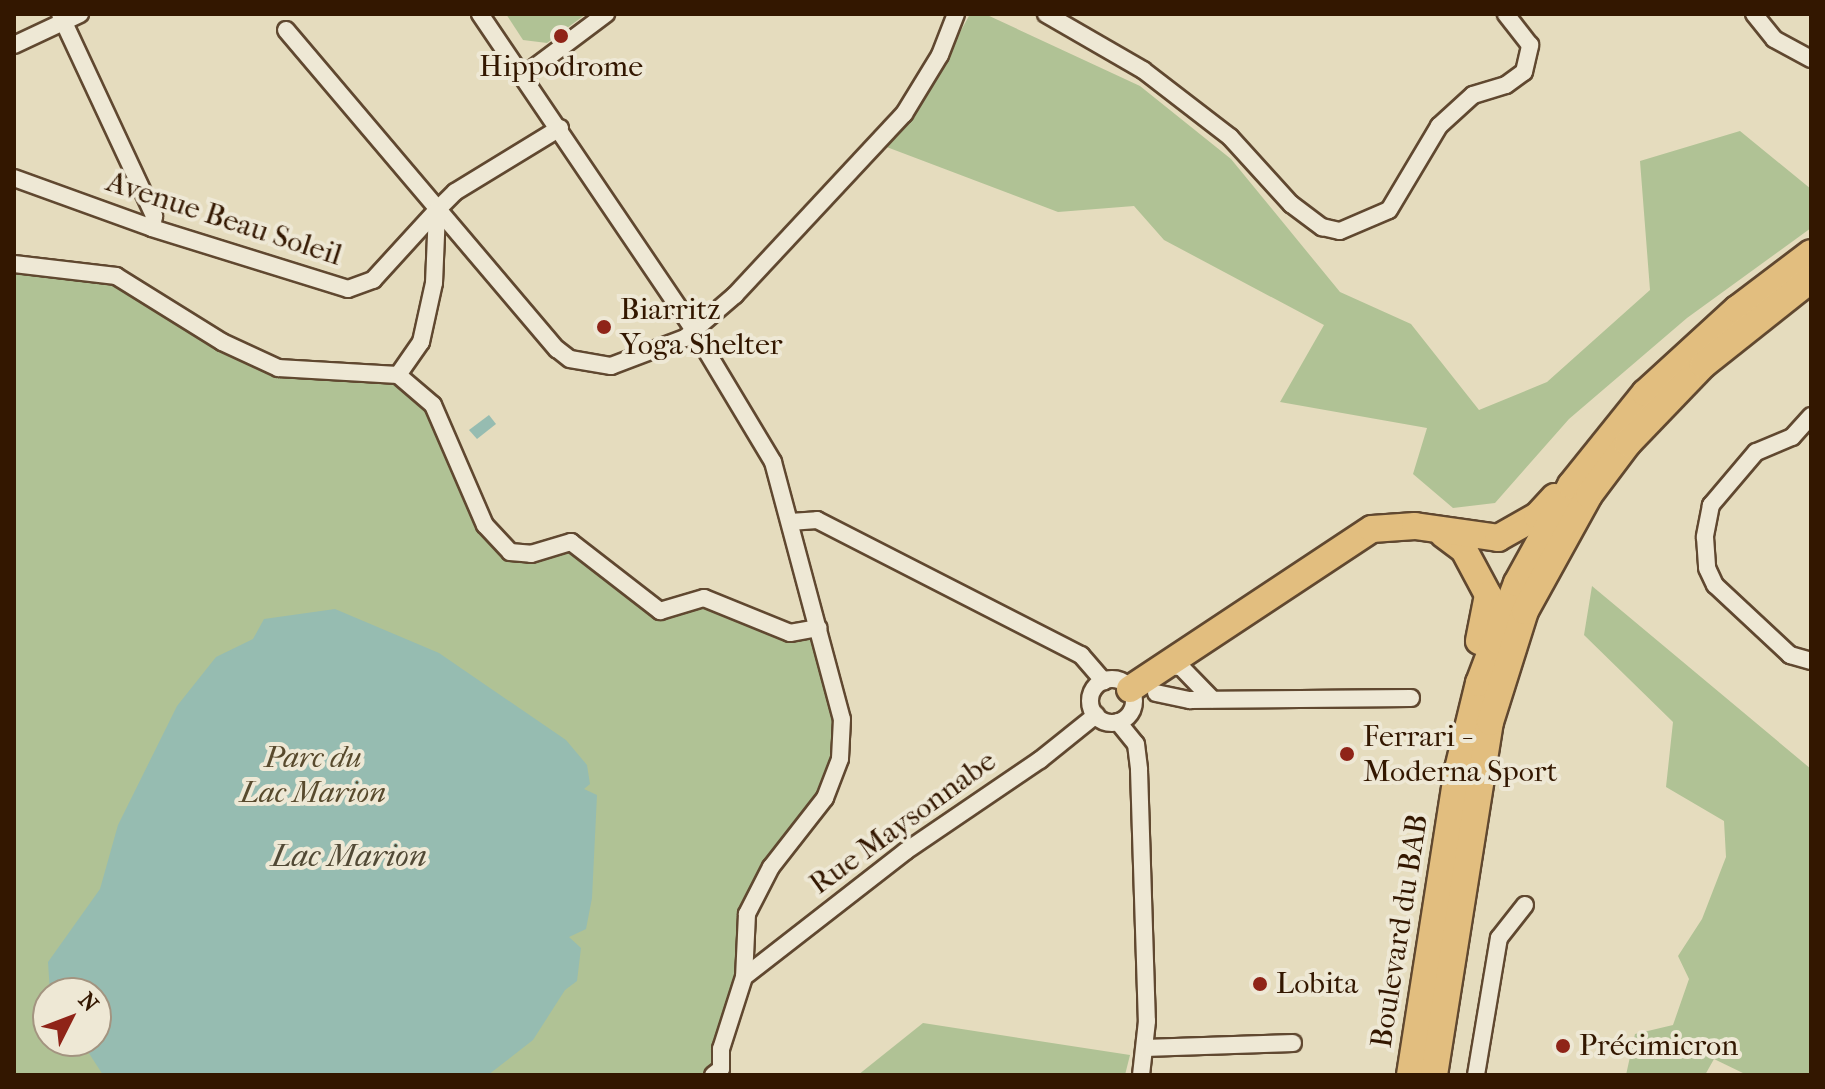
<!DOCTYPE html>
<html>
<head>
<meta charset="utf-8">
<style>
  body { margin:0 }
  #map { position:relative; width:1825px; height:1089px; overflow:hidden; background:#e5dcbe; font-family:"IM FELL French Canon",serif }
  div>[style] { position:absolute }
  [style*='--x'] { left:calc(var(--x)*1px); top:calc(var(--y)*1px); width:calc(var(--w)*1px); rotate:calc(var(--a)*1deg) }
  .green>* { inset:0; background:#b0c295 }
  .water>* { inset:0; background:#96bcb1 }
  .roads { filter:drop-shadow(2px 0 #604830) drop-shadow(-2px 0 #604830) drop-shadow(0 2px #604830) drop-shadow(0 -2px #604830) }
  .minor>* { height:16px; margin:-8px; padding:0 8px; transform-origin:8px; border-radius:8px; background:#eee8d5 }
  .minor>.ring { margin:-8px; padding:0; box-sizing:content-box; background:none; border:16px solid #eee8d5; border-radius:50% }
  .primary>* { height:26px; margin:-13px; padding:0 13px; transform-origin:13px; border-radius:13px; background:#e2be7f }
  .dots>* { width:22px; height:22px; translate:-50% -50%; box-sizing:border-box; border:4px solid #eee8d5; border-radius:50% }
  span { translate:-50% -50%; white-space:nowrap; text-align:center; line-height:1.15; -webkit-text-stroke:8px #eee8d5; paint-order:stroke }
  .poi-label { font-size:30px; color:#331700 }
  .left { translate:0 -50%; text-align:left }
  .street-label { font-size:30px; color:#331700 }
  .park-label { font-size:30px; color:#584a2d; font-style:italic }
  .water-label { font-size:32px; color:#514935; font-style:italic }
  .frame { position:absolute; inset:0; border:16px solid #331700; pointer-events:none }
  .north { position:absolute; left:32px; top:977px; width:80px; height:80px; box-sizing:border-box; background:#eee8d5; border:2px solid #a39480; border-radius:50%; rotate:48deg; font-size:22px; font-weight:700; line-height:32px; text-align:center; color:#331700 }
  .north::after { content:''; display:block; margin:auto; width:28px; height:36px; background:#8f2418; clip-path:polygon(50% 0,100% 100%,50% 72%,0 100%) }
</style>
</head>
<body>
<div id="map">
  <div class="green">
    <div style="clip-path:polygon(506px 14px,586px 14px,547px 43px,523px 40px)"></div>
    <div style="clip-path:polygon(970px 14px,985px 14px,1140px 86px,1231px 159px,1340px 292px,1411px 324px,1479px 410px,1547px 382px,1650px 290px,1640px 161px,1740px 131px,1811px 189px,1811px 228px,1687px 318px,1569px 419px,1495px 503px,1453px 508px,1413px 474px,1427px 428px,1280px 402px,1324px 325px,1164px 240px,1134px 206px,1058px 212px,884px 146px,926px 94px)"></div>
    <div style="clip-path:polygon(evenodd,14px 264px,116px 276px,278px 368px,398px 375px,433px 405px,485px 525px,510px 552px,571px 542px,660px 611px,687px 600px,790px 633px,819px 628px,842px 719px,834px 778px,771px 867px,744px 943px,713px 1075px,14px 1075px,14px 264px,48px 993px,96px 993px,96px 1041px,48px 1041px,48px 993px)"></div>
    <div style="clip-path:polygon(1592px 586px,1811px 769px,1811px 1075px,1747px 1075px,1714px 1059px,1705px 1075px,1626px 1075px,1635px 1034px,1673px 1025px,1689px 979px,1678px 956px,1702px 919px,1726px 857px,1724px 821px,1666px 787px,1673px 722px,1584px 635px)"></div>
    <div style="clip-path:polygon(923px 1023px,1130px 1055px,1125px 1075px,858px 1075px)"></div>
  </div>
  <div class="water">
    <div style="clip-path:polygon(489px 415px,496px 424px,477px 439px,469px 430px)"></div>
    <div style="clip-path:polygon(335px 609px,439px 653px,566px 740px,587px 765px,590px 784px,584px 789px,597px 795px,592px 898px,586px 929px,569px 937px,581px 948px,577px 981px,565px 990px,533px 1040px,488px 1075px,103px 1075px,81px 1041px,96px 1041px,96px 993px,50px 993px,48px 962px,100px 889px,118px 825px,177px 706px,216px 657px,253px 639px,264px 619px)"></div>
  </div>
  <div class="roads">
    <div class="minor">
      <div style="--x:60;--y:14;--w:223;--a:65"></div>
      <div style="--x:154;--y:216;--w:12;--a:99"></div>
      <div style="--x:480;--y:14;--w:384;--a:55.9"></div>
      <div style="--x:695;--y:332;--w:152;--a:59"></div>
      <div style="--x:773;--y:462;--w:266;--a:75"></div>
      <div style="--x:842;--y:719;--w:40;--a:92.9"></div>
      <div style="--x:840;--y:759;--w:42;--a:111"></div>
      <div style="--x:825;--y:798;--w:88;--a:128"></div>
      <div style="--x:771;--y:867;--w:53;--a:117.1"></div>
      <div style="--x:747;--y:914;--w:63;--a:92.7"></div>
      <div style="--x:744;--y:977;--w:76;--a:107.7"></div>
      <div style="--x:721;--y:1049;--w:20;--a:90"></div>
      <div style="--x:721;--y:1069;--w:10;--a:143"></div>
      <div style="--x:1046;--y:14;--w:112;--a:30"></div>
      <div style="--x:1143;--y:70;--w:110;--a:37.6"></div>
      <div style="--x:1230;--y:137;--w:91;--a:47.7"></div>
      <div style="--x:1291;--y:204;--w:39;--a:37"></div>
      <div style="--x:1322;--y:227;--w:18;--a:13"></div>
      <div style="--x:1340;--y:231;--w:53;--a:-23.2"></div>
      <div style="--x:1389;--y:210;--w:98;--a:-59.2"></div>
      <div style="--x:1439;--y:126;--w:46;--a:-42.4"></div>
      <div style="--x:1473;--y:95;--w:34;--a:-17"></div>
      <div style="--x:1506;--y:85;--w:22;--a:-36"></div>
      <div style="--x:1524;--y:72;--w:28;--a:-77"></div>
      <div style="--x:1530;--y:45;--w:39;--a:-128"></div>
      <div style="--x:1754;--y:14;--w:32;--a:51"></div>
      <div style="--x:1774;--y:39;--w:42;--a:28.4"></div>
      <div style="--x:286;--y:30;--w:419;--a:49.7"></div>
      <div style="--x:557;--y:349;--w:16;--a:38"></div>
      <div style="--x:570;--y:359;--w:42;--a:9.7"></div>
      <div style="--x:611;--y:366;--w:79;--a:-20.7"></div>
      <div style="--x:685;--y:338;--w:66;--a:-40.7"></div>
      <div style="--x:735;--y:295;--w:248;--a:-47"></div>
      <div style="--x:904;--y:114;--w:69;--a:-58.6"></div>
      <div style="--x:940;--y:55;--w:44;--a:-68.7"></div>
      <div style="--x:14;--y:45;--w:73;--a:-25.2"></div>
      <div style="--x:523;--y:76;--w:104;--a:-36.8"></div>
      <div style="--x:14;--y:178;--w:147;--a:19.9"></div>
      <div style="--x:152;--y:228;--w:205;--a:17.3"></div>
      <div style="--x:348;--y:289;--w:27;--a:-20"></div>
      <div style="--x:373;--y:280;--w:95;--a:-47.6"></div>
      <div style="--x:14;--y:264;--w:103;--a:6.7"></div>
      <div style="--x:116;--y:276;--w:125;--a:31.9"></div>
      <div style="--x:222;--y:342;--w:62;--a:24.9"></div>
      <div style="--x:278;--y:368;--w:120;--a:3.3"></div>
      <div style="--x:398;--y:375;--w:46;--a:40.6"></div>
      <div style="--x:433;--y:405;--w:131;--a:66.6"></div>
      <div style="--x:485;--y:525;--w:37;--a:47"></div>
      <div style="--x:510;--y:552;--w:21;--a:5"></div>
      <div style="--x:531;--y:554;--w:42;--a:-16.7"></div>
      <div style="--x:571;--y:542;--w:113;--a:37.8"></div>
      <div style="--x:660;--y:611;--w:46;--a:-16.5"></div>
      <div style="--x:704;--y:598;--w:93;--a:22.1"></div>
      <div style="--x:790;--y:633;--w:29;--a:-10"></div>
      <div style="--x:398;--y:375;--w:40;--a:-55.1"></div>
      <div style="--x:421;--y:342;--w:60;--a:-77.6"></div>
      <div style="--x:434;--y:283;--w:73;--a:-87.6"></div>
      <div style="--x:437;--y:210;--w:25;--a:-45"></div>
      <div style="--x:455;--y:192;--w:123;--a:-31.4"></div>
      <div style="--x:1811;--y:416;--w:28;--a:132"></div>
      <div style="--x:1792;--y:437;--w:39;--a:157"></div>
      <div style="--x:1756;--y:452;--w:70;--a:130.3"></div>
      <div style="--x:1711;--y:505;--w:33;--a:101"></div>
      <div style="--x:1705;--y:537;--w:31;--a:86"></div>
      <div style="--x:1707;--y:568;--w:19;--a:65"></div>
      <div style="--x:1715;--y:585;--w:103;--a:43"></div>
      <div style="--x:1790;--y:655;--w:22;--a:16"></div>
      <div style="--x:790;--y:522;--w:27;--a:-4"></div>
      <div style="--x:817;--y:520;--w:297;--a:27.1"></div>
      <div style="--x:1081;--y:655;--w:35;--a:49"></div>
      <div style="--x:1163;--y:666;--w:18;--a:3"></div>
      <div style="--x:1181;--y:667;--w:45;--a:45.9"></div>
      <div class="ring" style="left:1090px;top:679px;width:28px;height:28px"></div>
      <div style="--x:1156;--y:693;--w:35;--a:12"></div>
      <div style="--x:1190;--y:700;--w:221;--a:-0.5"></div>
      <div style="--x:1118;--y:722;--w:28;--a:51"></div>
      <div style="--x:1136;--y:744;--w:26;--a:83"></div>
      <div style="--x:1139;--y:770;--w:251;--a:88.2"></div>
      <div style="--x:1147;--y:1021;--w:54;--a:96.3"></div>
      <div style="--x:744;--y:977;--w:205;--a:-37.9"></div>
      <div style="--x:906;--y:851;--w:162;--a:-34.2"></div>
      <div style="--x:1040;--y:760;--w:72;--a:-38.8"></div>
      <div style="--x:1145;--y:1048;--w:148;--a:-1.9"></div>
      <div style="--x:1476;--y:1075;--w:139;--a:-80.5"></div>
      <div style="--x:1499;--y:938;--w:42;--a:-51.8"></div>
    </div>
    <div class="primary">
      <div style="--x:1443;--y:534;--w:26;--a:37"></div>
      <div style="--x:1464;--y:550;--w:51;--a:61.9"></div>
      <div style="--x:1488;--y:595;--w:47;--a:101.1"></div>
      <div style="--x:1130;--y:689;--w:290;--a:-33.5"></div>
      <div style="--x:1372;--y:529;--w:43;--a:-4"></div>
      <div style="--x:1415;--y:526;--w:84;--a:8.2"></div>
      <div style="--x:1498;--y:538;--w:45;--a:-29.4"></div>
      <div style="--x:1537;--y:516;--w:26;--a:-47"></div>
      <div style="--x:1410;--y:1075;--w:310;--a:-81.1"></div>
      <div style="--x:1458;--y:769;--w:89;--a:-76.3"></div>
      <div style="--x:1479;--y:683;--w:107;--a:-69.2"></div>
      <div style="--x:1517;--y:583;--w:112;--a:-61.1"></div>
      <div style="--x:1571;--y:485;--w:118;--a:-51.2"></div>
      <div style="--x:1645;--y:393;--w:125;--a:-42.4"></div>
      <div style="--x:1737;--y:309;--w:93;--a:-37.1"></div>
      <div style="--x:1434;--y:1075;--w:357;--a:-81"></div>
      <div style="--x:1490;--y:722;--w:116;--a:-72.5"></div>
      <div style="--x:1525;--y:611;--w:132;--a:-61.1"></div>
      <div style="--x:1589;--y:495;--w:65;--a:-53.1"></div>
      <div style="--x:1628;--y:443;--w:108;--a:-46.1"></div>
      <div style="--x:1703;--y:365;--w:138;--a:-38.5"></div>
    </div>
  </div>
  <div class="dots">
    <div style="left:561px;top:36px;background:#8f2418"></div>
    <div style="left:604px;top:327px;background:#8f2418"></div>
    <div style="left:1347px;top:754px;background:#8f2418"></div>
    <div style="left:1260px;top:984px;background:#8f2418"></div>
    <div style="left:1563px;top:1046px;background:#8f2418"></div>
  </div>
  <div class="poi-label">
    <span style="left:561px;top:67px">Hippodrome</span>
    <span class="left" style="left:620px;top:327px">Biarritz<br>Yoga Shelter</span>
    <span class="left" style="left:1363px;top:754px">Ferrari -<br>Moderna Sport</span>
    <span class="left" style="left:1276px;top:984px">Lobita</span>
    <span class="left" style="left:1579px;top:1046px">Précimicron</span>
  </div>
  <div class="street-label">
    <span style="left:224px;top:219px;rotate:18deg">Avenue Beau Soleil</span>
    <span style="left:903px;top:823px;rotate:-36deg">Rue Maysonnabe</span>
    <span style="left:1400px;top:931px;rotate:-81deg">Boulevard du BAB</span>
  </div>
  <div class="park-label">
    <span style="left:313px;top:775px">Parc du<br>Lac Marion</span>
  </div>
  <div class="water-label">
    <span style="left:349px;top:856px">Lac Marion</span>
  </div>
  <div class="frame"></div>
  <div class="north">N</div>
</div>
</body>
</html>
